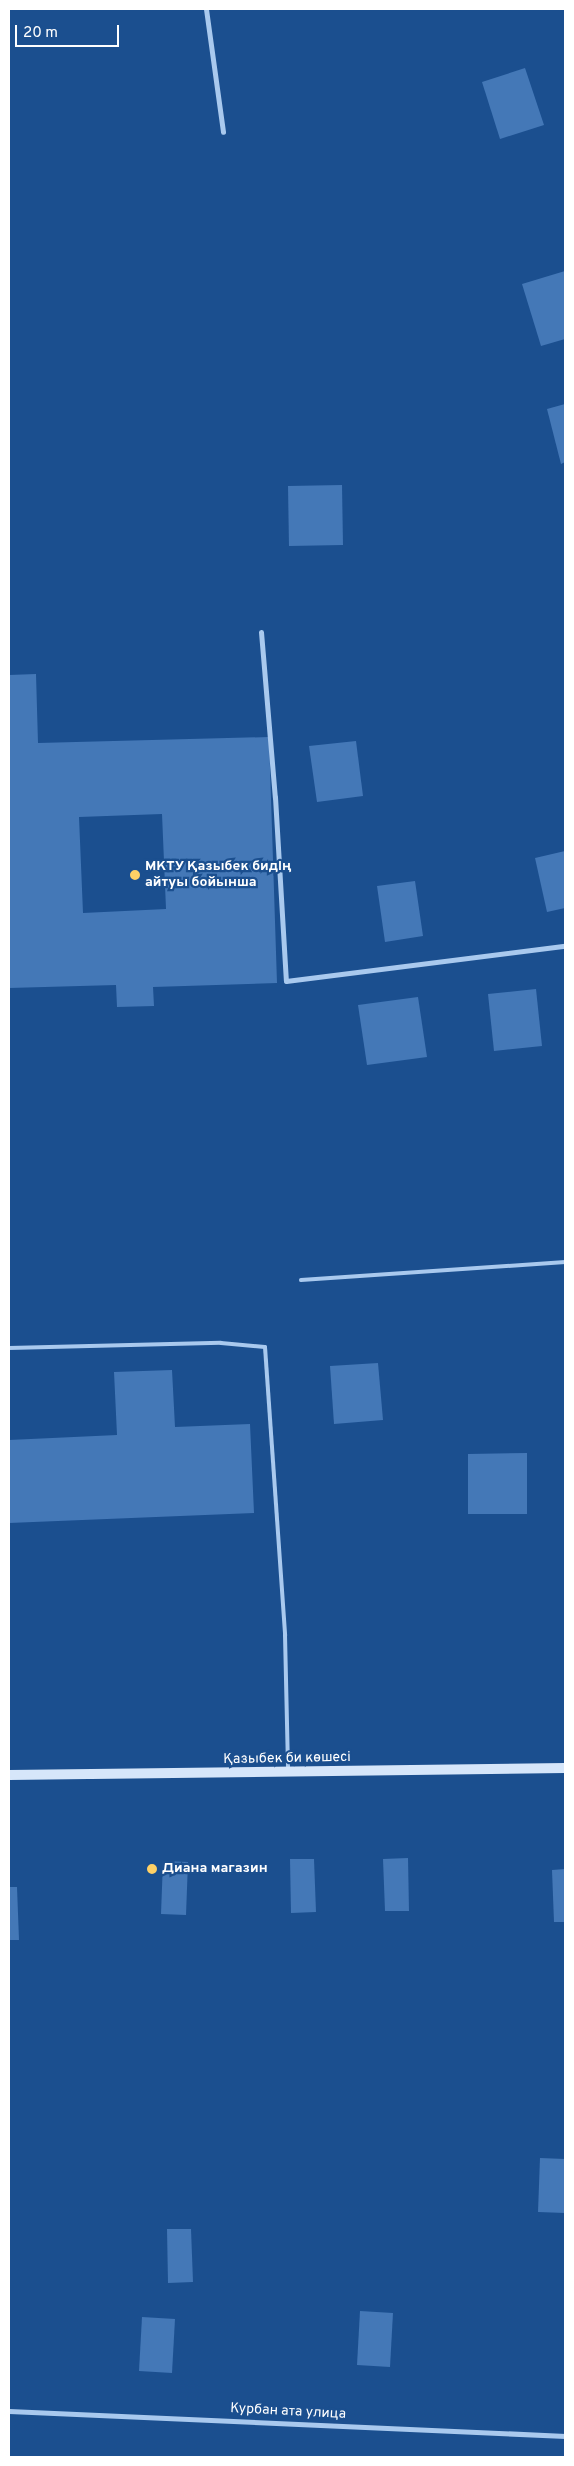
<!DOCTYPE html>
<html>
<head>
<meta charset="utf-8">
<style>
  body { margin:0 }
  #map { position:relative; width:574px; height:2466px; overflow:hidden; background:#1b4f8f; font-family:Overpass,sans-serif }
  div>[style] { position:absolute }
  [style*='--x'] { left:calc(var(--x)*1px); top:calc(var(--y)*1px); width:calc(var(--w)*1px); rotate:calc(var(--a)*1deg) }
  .building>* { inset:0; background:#4478b7 }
  .lane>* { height:4px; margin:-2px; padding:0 2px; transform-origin:2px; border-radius:2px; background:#a9c9ee }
  .street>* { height:5px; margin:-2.5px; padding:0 2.5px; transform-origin:2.5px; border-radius:2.5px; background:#a9c9ee }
  .secondary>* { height:10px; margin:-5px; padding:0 5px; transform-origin:5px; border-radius:5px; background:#d6e6fa }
  .dots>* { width:14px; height:14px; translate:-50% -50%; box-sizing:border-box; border:2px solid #1b4f8f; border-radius:50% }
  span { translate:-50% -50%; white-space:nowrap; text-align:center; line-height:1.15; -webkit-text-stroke:4.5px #1b4f8f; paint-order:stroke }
  .poi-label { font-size:14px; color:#fff; font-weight:700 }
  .left { translate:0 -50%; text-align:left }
  .street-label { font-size:14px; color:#fff }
  .frame { position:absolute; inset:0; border:10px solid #fff; pointer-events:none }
  .scale { position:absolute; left:15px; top:25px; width:104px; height:22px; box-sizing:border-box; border:2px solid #fff; border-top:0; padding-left:6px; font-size:15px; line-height:18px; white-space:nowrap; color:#fff; -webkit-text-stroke:4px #1b4f8f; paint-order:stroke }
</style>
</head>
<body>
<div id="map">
  <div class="building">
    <div style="clip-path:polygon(525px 68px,544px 125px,500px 139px,482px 82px)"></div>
    <div style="clip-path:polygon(565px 271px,565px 339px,541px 346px,522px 284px)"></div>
    <div style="clip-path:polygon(565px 404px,565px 462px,561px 464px,547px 409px)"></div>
    <div style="clip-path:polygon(342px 485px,343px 545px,289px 546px,288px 486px)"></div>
    <div style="clip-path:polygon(evenodd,36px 674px,38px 743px,269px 737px,277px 983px,153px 987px,154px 1006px,117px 1007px,116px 985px,9px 988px,9px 675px,36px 674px,162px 814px,166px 909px,83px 913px,79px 817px,162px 814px)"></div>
    <div style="clip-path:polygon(356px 741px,363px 796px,317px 802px,309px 746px)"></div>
    <div style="clip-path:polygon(565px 851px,565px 908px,547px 912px,535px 858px)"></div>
    <div style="clip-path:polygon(415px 881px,423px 936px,385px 942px,377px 886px)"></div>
    <div style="clip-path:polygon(536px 989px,542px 1046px,494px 1051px,488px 994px)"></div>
    <div style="clip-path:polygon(418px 997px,427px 1057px,367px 1065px,358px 1005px)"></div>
    <div style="clip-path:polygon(378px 1363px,383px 1420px,334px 1424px,330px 1366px)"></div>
    <div style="clip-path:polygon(172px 1370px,175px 1427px,250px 1424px,254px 1513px,9px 1523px,9px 1440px,117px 1435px,114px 1372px)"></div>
    <div style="clip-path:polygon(527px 1453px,527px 1514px,468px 1514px,468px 1454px)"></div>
    <div style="clip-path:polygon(408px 1858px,409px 1911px,385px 1911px,383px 1859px)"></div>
    <div style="clip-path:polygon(290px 1859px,314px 1859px,316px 1912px,291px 1913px)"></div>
    <div style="clip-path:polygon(163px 1861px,188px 1862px,186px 1915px,161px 1914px)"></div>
    <div style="clip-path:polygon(565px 1869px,565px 1922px,554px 1922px,552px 1870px)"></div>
    <div style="clip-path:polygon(9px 1887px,17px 1887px,19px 1940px,9px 1940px)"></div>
    <div style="clip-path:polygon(540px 2158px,565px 2159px,565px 2213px,538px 2212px)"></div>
    <div style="clip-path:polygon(167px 2229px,191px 2229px,193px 2282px,168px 2283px)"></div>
    <div style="clip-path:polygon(360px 2311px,393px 2313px,390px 2367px,357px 2365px)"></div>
    <div style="clip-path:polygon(142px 2317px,175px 2319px,172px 2373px,139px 2371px)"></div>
  </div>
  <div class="lane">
    <div style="--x:301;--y:1280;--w:265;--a:-3.9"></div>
    <div style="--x:9;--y:1348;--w:212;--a:-1.4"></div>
    <div style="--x:221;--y:1343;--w:44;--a:5.2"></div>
    <div style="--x:265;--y:1347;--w:289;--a:86"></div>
    <div style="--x:285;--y:1635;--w:136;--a:88.7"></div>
  </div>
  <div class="street">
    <div style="--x:206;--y:9;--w:124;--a:82.1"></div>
    <div style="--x:261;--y:632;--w:166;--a:85.2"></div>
    <div style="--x:275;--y:797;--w:184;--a:86.6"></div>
    <div style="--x:286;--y:981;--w:281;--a:-7.2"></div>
    <div style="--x:9;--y:2411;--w:557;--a:2.57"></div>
  </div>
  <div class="secondary">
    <div style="--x:9;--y:1775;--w:556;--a:-0.72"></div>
  </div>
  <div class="dots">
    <div style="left:135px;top:875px;background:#ffd166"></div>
    <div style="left:152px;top:1869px;background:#ffd166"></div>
  </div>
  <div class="poi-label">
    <span class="left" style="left:145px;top:875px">МКТУ Қазыбек бидің<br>айтуы бойынша</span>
    <span class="left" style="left:162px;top:1869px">Диана магазин</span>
  </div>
  <div class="street-label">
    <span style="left:287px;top:1759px;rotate:-1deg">Қазыбек би көшесі</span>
    <span style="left:288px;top:2412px;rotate:3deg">Курбан ата улица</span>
  </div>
  <div class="frame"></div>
  <div class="scale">20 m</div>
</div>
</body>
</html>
